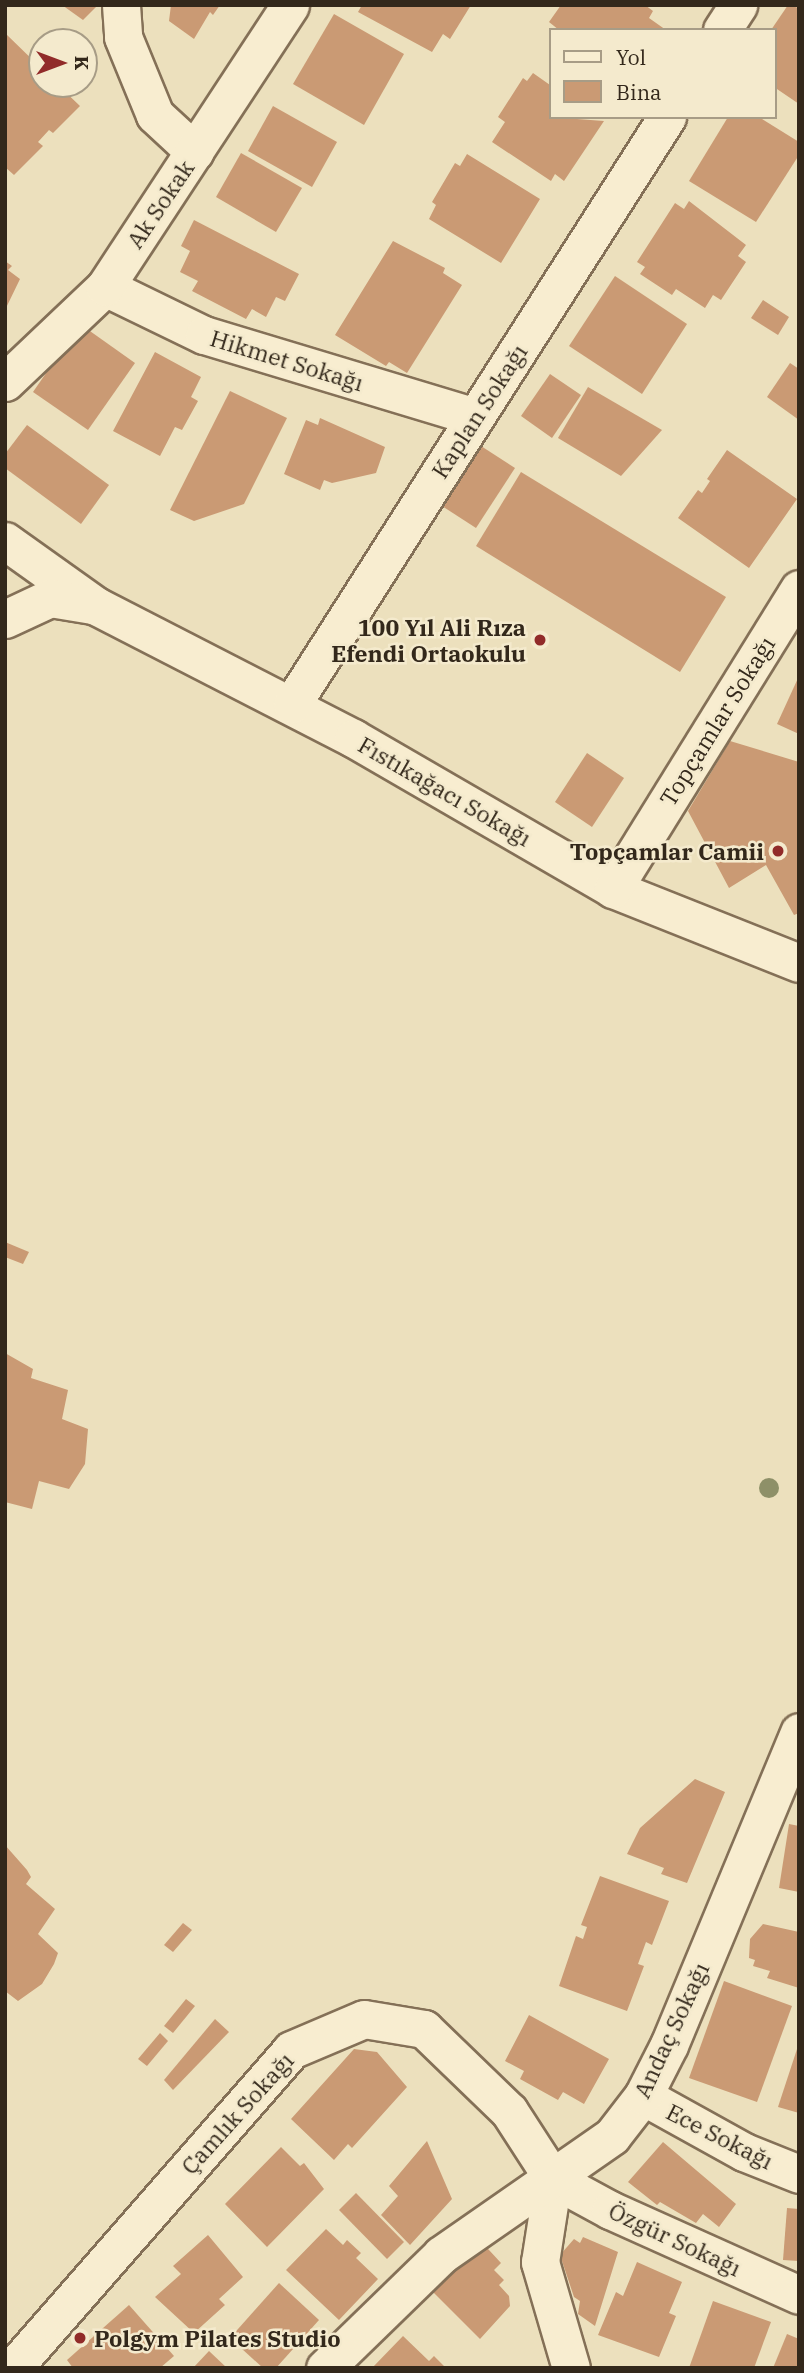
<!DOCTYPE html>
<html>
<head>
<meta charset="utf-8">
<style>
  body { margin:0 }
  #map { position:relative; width:804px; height:2373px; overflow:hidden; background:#ece0bd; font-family:"IBM Plex Serif",serif }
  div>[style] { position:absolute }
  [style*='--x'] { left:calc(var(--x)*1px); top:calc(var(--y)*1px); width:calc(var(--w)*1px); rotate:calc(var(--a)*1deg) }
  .building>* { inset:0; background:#ca9a74 }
  .roads { filter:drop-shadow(2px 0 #847057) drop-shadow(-2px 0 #847057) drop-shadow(0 2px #847057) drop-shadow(0 -2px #847057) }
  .minor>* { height:37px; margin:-18.5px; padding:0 18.5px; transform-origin:18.5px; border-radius:18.5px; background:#f8edd0 }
  .trees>* { width:20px; height:20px; margin:-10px; border-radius:50%; background:#8e9068 }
  .dots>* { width:19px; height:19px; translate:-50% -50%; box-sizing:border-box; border:4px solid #f4eacd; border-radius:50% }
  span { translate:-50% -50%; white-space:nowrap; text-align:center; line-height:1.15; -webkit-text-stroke:5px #f4eacd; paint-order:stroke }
  .street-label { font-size:23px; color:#33281b }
  .poi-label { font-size:23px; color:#33281b; font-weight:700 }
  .right { translate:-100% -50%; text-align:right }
  .left { translate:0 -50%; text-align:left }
  .frame { position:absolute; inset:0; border:7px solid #33281b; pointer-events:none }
  .legend { position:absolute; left:549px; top:28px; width:228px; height:91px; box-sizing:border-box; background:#f4eacd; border:2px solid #a79c86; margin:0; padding:9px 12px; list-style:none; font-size:21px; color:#33281b }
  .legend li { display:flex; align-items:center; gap:14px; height:35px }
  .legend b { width:35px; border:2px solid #a79c86 }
  .north { position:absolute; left:28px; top:28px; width:70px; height:70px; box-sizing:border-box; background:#f4eacd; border:2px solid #a79c86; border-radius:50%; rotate:90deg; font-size:19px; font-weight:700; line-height:28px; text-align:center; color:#33281b }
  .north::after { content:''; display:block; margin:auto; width:24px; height:32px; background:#912b29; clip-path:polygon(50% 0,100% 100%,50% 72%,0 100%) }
</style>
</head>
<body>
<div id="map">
  <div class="building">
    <div style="clip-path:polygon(62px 5px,98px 5px,83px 20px)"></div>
    <div style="clip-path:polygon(171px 5px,220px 5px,213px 15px,210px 12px,194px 39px,169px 21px)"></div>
    <div style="clip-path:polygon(362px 5px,471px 5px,450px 39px,443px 34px,432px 52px,358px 12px)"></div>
    <div style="clip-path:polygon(561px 5px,645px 5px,653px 11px,649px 18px,666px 30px,559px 30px,549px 22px)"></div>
    <div style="clip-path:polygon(788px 5px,799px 8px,799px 104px,774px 87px,771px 30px)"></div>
    <div style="clip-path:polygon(334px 14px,404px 54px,364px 125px,293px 84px)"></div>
    <div style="clip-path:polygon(5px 33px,42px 69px,42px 84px,57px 84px,80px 106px,53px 133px,49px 130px,38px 142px,43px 146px,14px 175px,5px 167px)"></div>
    <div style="clip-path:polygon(533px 73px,550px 85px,550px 117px,604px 121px,564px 181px,555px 174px,551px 181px,492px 142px,505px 122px,498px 117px,523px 78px,527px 81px)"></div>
    <div style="clip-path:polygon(273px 106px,337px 142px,312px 187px,248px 151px)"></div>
    <div style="clip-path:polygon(728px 117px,759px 117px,799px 142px,799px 155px,756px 222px,689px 181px)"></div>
    <div style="clip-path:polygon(241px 153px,302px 188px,276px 232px,216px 197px)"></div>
    <div style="clip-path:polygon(467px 154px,540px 199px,501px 263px,429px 219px,436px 205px,432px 202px,455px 163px,460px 166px)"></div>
    <div style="clip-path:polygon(689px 201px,746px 245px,738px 256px,746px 262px,721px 300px,713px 295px,705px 308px,676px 289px,672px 295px,640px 274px,645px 267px,637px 262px,675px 203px,684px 209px)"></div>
    <div style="clip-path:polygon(194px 220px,299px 274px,285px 301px,276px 297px,266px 317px,252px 309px,246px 319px,192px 291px,198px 281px,180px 272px,190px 251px,181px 246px)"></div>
    <div style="clip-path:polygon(393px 241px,445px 268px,443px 273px,462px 285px,407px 373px,389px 362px,386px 366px,335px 335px)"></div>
    <div style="clip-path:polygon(5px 261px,12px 266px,8px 270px,20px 279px,5px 310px)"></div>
    <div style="clip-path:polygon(615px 276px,687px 324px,642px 394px,569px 346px)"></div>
    <div style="clip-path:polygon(763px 300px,789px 317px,778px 335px,751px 318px)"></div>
    <div style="clip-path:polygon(80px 324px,135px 363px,88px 430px,33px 392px)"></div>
    <div style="clip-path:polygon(155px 352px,201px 377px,191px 397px,198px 401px,182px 430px,175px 427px,160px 456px,113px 431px)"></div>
    <div style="clip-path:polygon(790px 363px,799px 369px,799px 420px,767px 397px)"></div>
    <div style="clip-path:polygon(550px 374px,581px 395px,552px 438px,521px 416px)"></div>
    <div style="clip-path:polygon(588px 387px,662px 430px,621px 476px,558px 438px)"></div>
    <div style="clip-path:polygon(230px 391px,287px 418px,244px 504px,194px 521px,170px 510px)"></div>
    <div style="clip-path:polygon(320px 418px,385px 447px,376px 473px,332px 483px,324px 480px,320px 490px,284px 474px,306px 420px,318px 425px)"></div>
    <div style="clip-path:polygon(27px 425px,109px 485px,81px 524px,5px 468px,5px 454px)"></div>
    <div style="clip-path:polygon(481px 446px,515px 468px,476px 528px,442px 506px)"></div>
    <div style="clip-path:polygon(727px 450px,797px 499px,749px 568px,678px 518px,698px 490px,702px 493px,710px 481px,707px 479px)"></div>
    <div style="clip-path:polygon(521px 472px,726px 597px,680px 672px,476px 546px)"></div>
    <div style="clip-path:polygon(799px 676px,799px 734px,777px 724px)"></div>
    <div style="clip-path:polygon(730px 741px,799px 762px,799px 913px,794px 915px,766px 865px,729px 888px,688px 811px)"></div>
    <div style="clip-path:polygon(587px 753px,624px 778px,592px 827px,555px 802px)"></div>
    <div style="clip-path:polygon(5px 1242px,29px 1252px,23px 1264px,5px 1257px)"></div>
    <div style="clip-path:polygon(5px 1353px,33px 1369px,31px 1378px,68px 1390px,62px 1419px,88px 1429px,85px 1464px,69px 1489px,39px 1481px,32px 1509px,5px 1502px)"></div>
    <div style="clip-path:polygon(695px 1779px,725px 1792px,687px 1883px,661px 1874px,664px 1868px,627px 1854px,640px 1828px)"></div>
    <div style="clip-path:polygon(789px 1824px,799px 1826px,799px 1892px,779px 1888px)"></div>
    <div style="clip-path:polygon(5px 1845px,27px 1870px,31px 1877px,26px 1884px,55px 1909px,38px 1934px,58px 1953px,54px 1964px,42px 1984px,18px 2001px,5px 1991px)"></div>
    <div style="clip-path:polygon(600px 1876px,669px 1901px,652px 1945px,646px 1942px,638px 1964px,644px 1966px,627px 2011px,559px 1986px,576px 1936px,583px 1939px,587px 1927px,581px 1925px)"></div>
    <div style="clip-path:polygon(183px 1923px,192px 1930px,173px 1952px,164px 1945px)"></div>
    <div style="clip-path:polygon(763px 1924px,799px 1932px,799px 1988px,767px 1978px,770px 1971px,753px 1966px,755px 1960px,749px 1958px,750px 1939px)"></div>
    <div style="clip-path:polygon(724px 1981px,792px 2006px,757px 2102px,689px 2078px)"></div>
    <div style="clip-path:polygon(186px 1999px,195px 2006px,173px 2033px,164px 2026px)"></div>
    <div style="clip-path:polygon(529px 2015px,609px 2059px,584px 2104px,563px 2092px,558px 2100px,520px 2079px,524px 2071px,505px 2061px)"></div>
    <div style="clip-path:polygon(215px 2019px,229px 2032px,173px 2090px,164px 2080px)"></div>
    <div style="clip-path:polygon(160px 2033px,168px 2041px,147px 2066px,138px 2059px)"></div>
    <div style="clip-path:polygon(798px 2046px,799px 2046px,799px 2113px,778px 2107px)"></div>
    <div style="clip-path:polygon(354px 2049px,377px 2052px,407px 2087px,352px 2148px,348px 2144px,334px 2160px,291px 2119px)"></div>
    <div style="clip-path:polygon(427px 2141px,452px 2199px,410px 2245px,381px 2215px,398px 2196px,389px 2186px)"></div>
    <div style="clip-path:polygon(663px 2142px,736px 2204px,719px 2227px,703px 2214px,696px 2223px,660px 2202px,657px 2205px,628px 2182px)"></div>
    <div style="clip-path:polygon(281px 2147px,300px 2166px,304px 2163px,324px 2189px,267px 2247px,225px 2204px)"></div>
    <div style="clip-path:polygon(356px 2193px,404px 2242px,387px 2259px,339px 2210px)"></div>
    <div style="clip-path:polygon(787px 2208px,799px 2209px,799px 2261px,783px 2260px)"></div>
    <div style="clip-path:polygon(326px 2229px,343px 2245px,347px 2240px,361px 2253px,356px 2258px,378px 2279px,339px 2320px,286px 2270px)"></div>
    <div style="clip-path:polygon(208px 2235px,243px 2277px,219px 2299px,225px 2305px,194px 2333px,155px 2297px,181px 2274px,173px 2266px)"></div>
    <div style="clip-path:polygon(477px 2237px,501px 2263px,494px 2270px,504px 2280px,499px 2285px,509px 2296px,510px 2306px,480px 2339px,429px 2288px)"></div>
    <div style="clip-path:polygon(583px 2237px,618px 2252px,595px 2326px,578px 2314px,580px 2301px,574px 2297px,560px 2255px,574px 2239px,580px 2243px)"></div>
    <div style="clip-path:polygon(637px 2262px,682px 2282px,669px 2313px,676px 2316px,659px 2357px,598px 2335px,616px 2292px,623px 2296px)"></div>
    <div style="clip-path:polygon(279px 2283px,319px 2320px,276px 2368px,263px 2368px,230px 2338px)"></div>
    <div style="clip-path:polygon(713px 2301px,771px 2322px,754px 2368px,689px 2368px)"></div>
    <div style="clip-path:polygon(129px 2305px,174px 2356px,160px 2368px,73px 2368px,67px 2360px)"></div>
    <div style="clip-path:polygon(787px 2334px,799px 2339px,799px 2368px,773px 2368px)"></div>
    <div style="clip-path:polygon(403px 2336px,429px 2361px,434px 2356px,446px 2368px,372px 2368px)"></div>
    <div style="clip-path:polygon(209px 2351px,227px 2368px,193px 2368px)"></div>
  </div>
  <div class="roads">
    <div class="minor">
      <div style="--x:121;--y:5;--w:32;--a:86"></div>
      <div style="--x:123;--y:37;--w:84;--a:67.7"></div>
      <div style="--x:155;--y:115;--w:54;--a:42.8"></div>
      <div style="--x:722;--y:30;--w:30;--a:-57"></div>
      <div style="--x:105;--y:287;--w:110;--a:25.9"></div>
      <div style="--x:204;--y:335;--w:283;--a:16.8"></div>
      <div style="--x:5;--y:382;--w:138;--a:-43.5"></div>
      <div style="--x:105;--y:287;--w:337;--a:-56.7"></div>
      <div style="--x:5;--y:541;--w:112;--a:35.5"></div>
      <div style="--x:96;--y:606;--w:289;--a:27.2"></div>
      <div style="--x:353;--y:738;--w:301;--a:30.1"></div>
      <div style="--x:613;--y:889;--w:200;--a:21.7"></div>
      <div style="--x:5;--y:619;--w:50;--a:-25"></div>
      <div style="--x:50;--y:598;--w:43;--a:9.5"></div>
      <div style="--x:292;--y:704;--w:697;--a:-57.43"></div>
      <div style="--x:613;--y:889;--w:353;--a:-58.2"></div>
      <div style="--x:643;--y:2096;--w:115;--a:29"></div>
      <div style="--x:744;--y:2152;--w:59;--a:21.8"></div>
      <div style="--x:553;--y:2179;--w:84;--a:98.9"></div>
      <div style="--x:540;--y:2262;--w:110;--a:73.7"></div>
      <div style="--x:13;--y:2368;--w:422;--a:-48.8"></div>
      <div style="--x:291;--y:2050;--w:79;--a:-23"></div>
      <div style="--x:364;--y:2019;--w:61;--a:9.5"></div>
      <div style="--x:424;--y:2029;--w:118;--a:44"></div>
      <div style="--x:509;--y:2111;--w:81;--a:57.1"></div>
      <div style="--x:553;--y:2179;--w:65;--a:28.5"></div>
      <div style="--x:610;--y:2210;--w:207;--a:24.2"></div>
      <div style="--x:325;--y:2368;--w:162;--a:-44.2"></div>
      <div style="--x:441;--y:2255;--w:208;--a:-34.8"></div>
      <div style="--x:612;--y:2136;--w:51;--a:-52.2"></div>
      <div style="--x:643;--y:2096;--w:57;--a:-63"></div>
      <div style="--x:669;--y:2045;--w:339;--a:-67.4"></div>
    </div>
  </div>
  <div class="trees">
    <div style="left:769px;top:1488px"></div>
  </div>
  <div class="dots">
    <div style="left:540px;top:640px;background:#912b29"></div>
    <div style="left:778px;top:851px;background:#912b29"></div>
    <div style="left:80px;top:2338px;background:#912b29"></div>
  </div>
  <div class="street-label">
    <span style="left:160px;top:204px;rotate:-56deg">Ak Sokak</span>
    <span style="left:287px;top:360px;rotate:17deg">Hikmet Sokağı</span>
    <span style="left:479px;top:411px;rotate:-57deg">Kaplan Sokağı</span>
    <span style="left:717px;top:721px;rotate:-58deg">Topçamlar Sokağı</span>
    <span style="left:445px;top:791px;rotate:30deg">Fıstıkağacı Sokağı</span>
    <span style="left:671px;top:2030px;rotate:-65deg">Andaç Sokağı</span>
    <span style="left:237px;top:2113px;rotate:-48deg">Çamlık Sokağı</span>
    <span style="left:720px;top:2136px;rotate:27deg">Ece Sokağı</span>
    <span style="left:675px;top:2239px;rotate:25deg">Özgür Sokağı</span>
  </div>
  <div class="poi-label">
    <span class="right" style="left:526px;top:640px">100 Yıl Ali Rıza<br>Efendi Ortaokulu</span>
    <span class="right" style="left:764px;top:851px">Topçamlar Camii</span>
    <span class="left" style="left:94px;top:2338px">Polgym Pilates Studio</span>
  </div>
  <div class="frame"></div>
  <ul class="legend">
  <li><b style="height:9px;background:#f8edd0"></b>Yol</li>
  <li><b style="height:19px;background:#ca9a74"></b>Bina</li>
  </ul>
  <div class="north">K</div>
</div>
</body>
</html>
